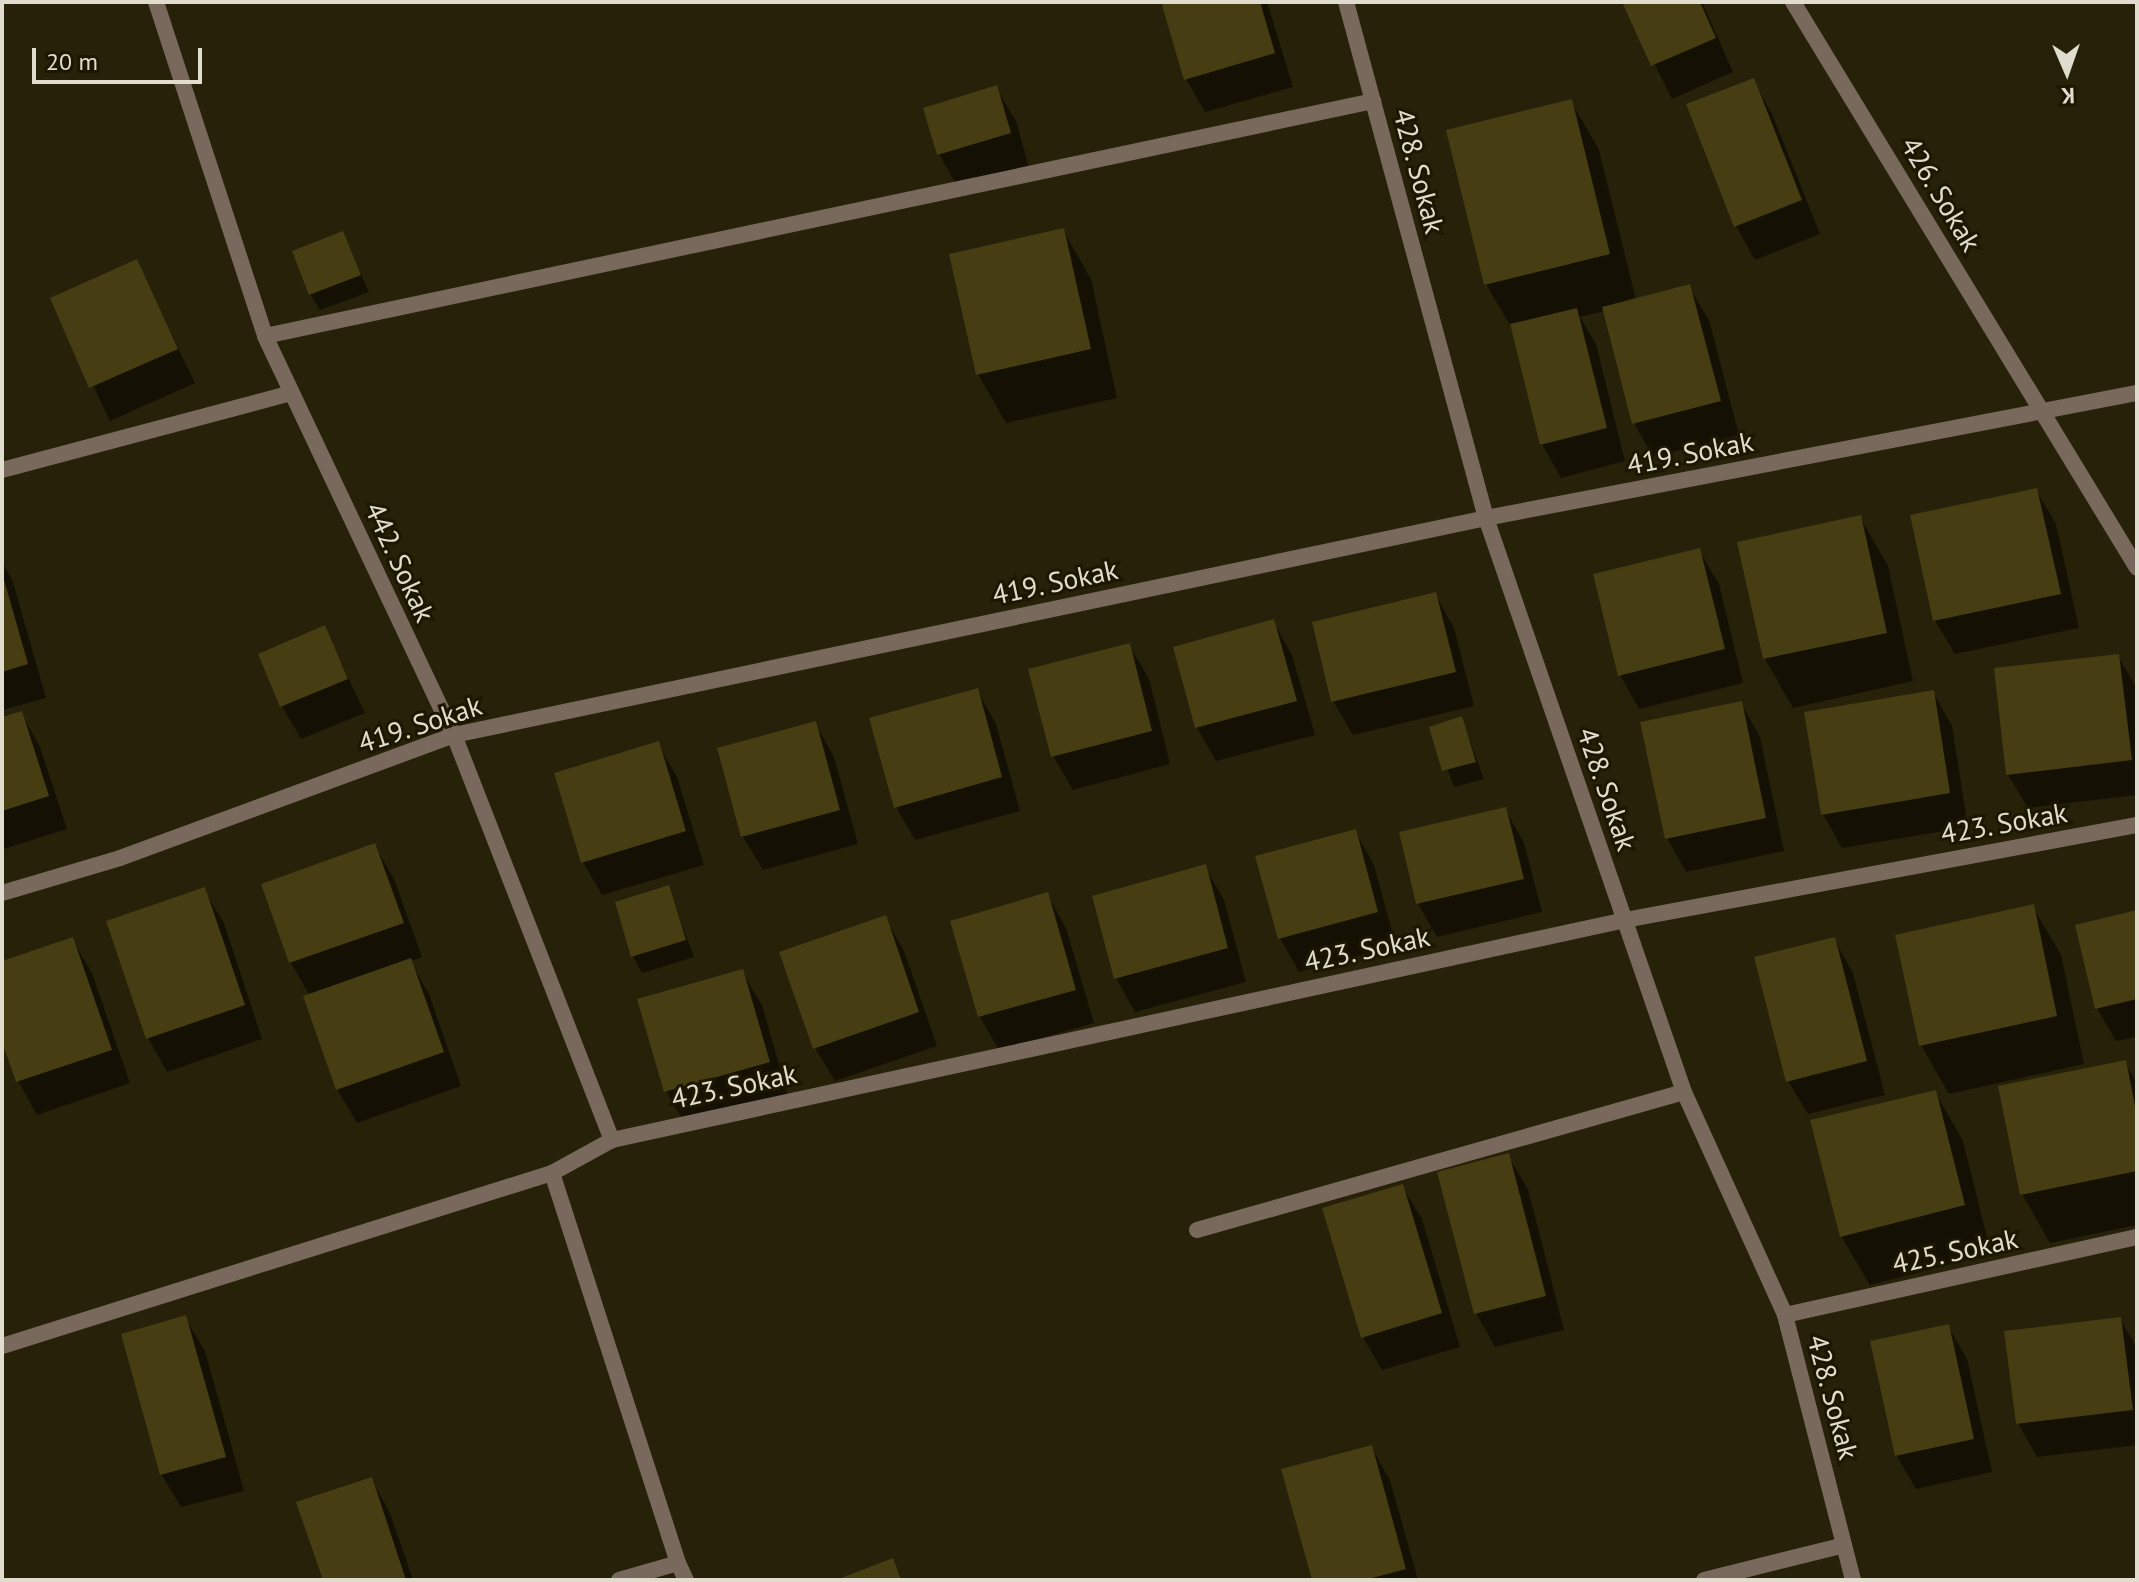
<!DOCTYPE html>
<html>
<head>
<meta charset="utf-8">
<style>
  body { margin:0 }
  #map { position:relative; width:2139px; height:1582px; overflow:hidden; background:#262108; font-family:"PT Sans",sans-serif }
  div>[style] { position:absolute }
  [style*='--x'] { left:calc(var(--x)*1px); top:calc(var(--y)*1px); width:calc(var(--w)*1px); rotate:calc(var(--a)*1deg) }
  .shadow>* { inset:0; background:#0007 }
  .building>* { inset:0; background:#463d12 }
  .service>* { height:16px; margin:-8px; padding:0 8px; transform-origin:8px; border-radius:8px; background:#78695c }
  .minor>* { height:16px; margin:-8px; padding:0 8px; transform-origin:8px; border-radius:8px; background:#78695c }
  span { translate:-50% -50%; white-space:nowrap; text-align:center; line-height:1.15; -webkit-text-stroke:6px #1d1701; paint-order:stroke }
  .street-label { font-size:28px; color:#e0ddce }
  .frame { position:absolute; inset:0; border:4px solid #e0ddce; pointer-events:none }
  .north { position:absolute; left:2027px; top:32px; width:80px; height:80px; -webkit-text-stroke:6px #1d1701; paint-order:stroke; rotate:178deg; font-size:22px; font-weight:700; line-height:32px; text-align:center; color:#e0ddce }
  .north::after { content:''; display:block; margin:auto; width:28px; height:36px; background:#e0ddce; clip-path:polygon(50% 0,100% 100%,50% 72%,0 100%) }
  .scale { position:absolute; left:32px; top:48px; width:170px; height:36px; box-sizing:border-box; border:4px solid #e0ddce; border-top:0; padding-left:10px; font-size:24px; line-height:28px; white-space:nowrap; color:#e0ddce; -webkit-text-stroke:6px #1d1701; paint-order:stroke }
</style>
</head>
<body>
<div id="map">
  <div class="shadow">
    <div style="clip-path:polygon(1163px 2px,1267px 2px,1293px 87px,1205px 112px,1186px 79px)"></div>
    <div style="clip-path:polygon(1624px 2px,1702px 2px,1733px 72px,1672px 99px)"></div>
    <div style="clip-path:polygon(1753px 80px,1772px 114px,1820px 234px,1755px 260px,1736px 226px)"></div>
    <div style="clip-path:polygon(996px 88px,1016px 121px,1029px 167px,958px 188px,939px 154px)"></div>
    <div style="clip-path:polygon(1571px 101px,1599px 150px,1636px 300px,1689px 287px,1709px 320px,1739px 435px,1653px 457px,1634px 423px,1605px 311px,1580px 317px,1596px 344px,1625px 461px,1561px 478px,1542px 444px,1514px 332px,1486px 284px)"></div>
    <div style="clip-path:polygon(1063px 230px,1091px 279px,1117px 398px,1006px 423px,978px 374px)"></div>
    <div style="clip-path:polygon(342px 233px,369px 292px,320px 310px,310px 294px)"></div>
    <div style="clip-path:polygon(136px 262px,195px 383px,110px 421px,52px 299px)"></div>
    <div style="clip-path:polygon(2036px 490px,2056px 524px,2079px 628px,1955px 654px,1935px 621px,1912px 516px)"></div>
    <div style="clip-path:polygon(1860px 517px,1888px 566px,1913px 681px,1793px 708px,1765px 659px,1739px 543px)"></div>
    <div style="clip-path:polygon(1699px 550px,1719px 584px,1743px 683px,1639px 709px,1620px 675px)"></div>
    <div style="clip-path:polygon(2px 562px,12px 579px,46px 698px,2px 710px)"></div>
    <div style="clip-path:polygon(1435px 594px,1454px 628px,1474px 706px,1353px 735px,1333px 701px)"></div>
    <div style="clip-path:polygon(1273px 621px,1292px 655px,1315px 735px,1216px 761px,1197px 728px)"></div>
    <div style="clip-path:polygon(324px 627px,365px 713px,301px 739px,282px 706px)"></div>
    <div style="clip-path:polygon(1129px 645px,1149px 679px,1170px 764px,1073px 790px,1053px 756px)"></div>
    <div style="clip-path:polygon(2118px 656px,2137px 688px,2137px 795px,2028px 808px,2008px 775px)"></div>
    <div style="clip-path:polygon(977px 690px,996px 724px,1020px 811px,915px 840px,896px 807px)"></div>
    <div style="clip-path:polygon(1933px 692px,1952px 726px,1968px 827px,1842px 848px,1823px 814px)"></div>
    <div style="clip-path:polygon(1741px 703px,1760px 737px,1784px 851px,1686px 872px,1667px 838px)"></div>
    <div style="clip-path:polygon(21px 713px,40px 747px,67px 829px,4px 849px,2px 719px)"></div>
    <div style="clip-path:polygon(1462px 719px,1484px 779px,1454px 787px,1432px 728px)"></div>
    <div style="clip-path:polygon(815px 723px,834px 757px,858px 844px,763px 870px,743px 837px,720px 749px)"></div>
    <div style="clip-path:polygon(658px 744px,677px 777px,704px 865px,602px 895px,583px 862px)"></div>
    <div style="clip-path:polygon(1505px 809px,1524px 843px,1542px 912px,1437px 937px,1418px 904px)"></div>
    <div style="clip-path:polygon(1355px 831px,1374px 865px,1396px 946px,1299px 972px,1280px 938px)"></div>
    <div style="clip-path:polygon(374px 845px,394px 879px,422px 957px,410px 961px,429px 994px,461px 1086px,357px 1123px,337px 1089px,310px 996px,291px 963px,263px 886px)"></div>
    <div style="clip-path:polygon(1205px 867px,1224px 900px,1246px 982px,1135px 1012px,1116px 978px)"></div>
    <div style="clip-path:polygon(668px 888px,694px 957px,642px 973px,633px 956px)"></div>
    <div style="clip-path:polygon(204px 890px,224px 923px,262px 1039px,167px 1072px,148px 1038px)"></div>
    <div style="clip-path:polygon(1047px 894px,1066px 928px,1094px 1023px,999px 1050px,980px 1017px,952px 922px)"></div>
    <div style="clip-path:polygon(2033px 907px,2061px 955px,2084px 1064px,1949px 1094px,1921px 1045px)"></div>
    <div style="clip-path:polygon(2137px 912px,2137px 1037px,2116px 1041px,2097px 1008px)"></div>
    <div style="clip-path:polygon(885px 918px,904px 951px,937px 1046px,835px 1081px,815px 1048px)"></div>
    <div style="clip-path:polygon(72px 939px,92px 973px,130px 1083px,37px 1115px,18px 1081px,2px 1036px,2px 963px)"></div>
    <div style="clip-path:polygon(1834px 939px,1853px 973px,1885px 1095px,1808px 1114px,1788px 1081px)"></div>
    <div style="clip-path:polygon(742px 972px,762px 1005px,788px 1095px,685px 1124px,666px 1091px)"></div>
    <div style="clip-path:polygon(2125px 1063px,2137px 1084px,2137px 1225px,2050px 1243px,2022px 1194px)"></div>
    <div style="clip-path:polygon(1935px 1092px,1963px 1141px,1991px 1254px,1870px 1285px,1841px 1236px)"></div>
    <div style="clip-path:polygon(1508px 1156px,1528px 1189px,1564px 1330px,1495px 1347px,1476px 1313px)"></div>
    <div style="clip-path:polygon(1402px 1186px,1422px 1219px,1460px 1347px,1382px 1370px,1363px 1337px)"></div>
    <div style="clip-path:polygon(185px 1318px,205px 1351px,244px 1491px,181px 1507px,161px 1474px)"></div>
    <div style="clip-path:polygon(2120px 1319px,2137px 1348px,2137px 1445px,2037px 1457px,2018px 1423px)"></div>
    <div style="clip-path:polygon(1948px 1326px,1967px 1359px,1992px 1472px,1916px 1489px,1897px 1456px,1872px 1342px)"></div>
    <div style="clip-path:polygon(1371px 1447px,1390px 1480px,1418px 1580px,1314px 1580px)"></div>
    <div style="clip-path:polygon(371px 1479px,390px 1513px,413px 1580px,325px 1580px)"></div>
  </div>
  <div class="building">
    <div style="clip-path:polygon(1161px 2px,1260px 2px,1275px 53px,1184px 80px)"></div>
    <div style="clip-path:polygon(1622px 2px,1700px 2px,1716px 38px,1651px 66px)"></div>
    <div style="clip-path:polygon(1754px 78px,1802px 200px,1734px 227px,1686px 104px)"></div>
    <div style="clip-path:polygon(997px 85px,1011px 133px,937px 155px,923px 108px)"></div>
    <div style="clip-path:polygon(1572px 99px,1610px 254px,1484px 285px,1446px 130px)"></div>
    <div style="clip-path:polygon(1064px 228px,1091px 349px,976px 375px,949px 254px)"></div>
    <div style="clip-path:polygon(343px 231px,361px 275px,309px 295px,292px 251px)"></div>
    <div style="clip-path:polygon(137px 259px,178px 349px,89px 388px,50px 298px)"></div>
    <div style="clip-path:polygon(1690px 284px,1721px 401px,1632px 424px,1602px 307px)"></div>
    <div style="clip-path:polygon(1577px 308px,1607px 428px,1540px 445px,1510px 324px)"></div>
    <div style="clip-path:polygon(2037px 488px,2061px 594px,1933px 621px,1910px 515px)"></div>
    <div style="clip-path:polygon(1861px 515px,1887px 633px,1763px 659px,1737px 542px)"></div>
    <div style="clip-path:polygon(1700px 548px,1725px 649px,1618px 676px,1593px 574px)"></div>
    <div style="clip-path:polygon(3px 576px,28px 664px,2px 672px,2px 577px)"></div>
    <div style="clip-path:polygon(1436px 592px,1456px 672px,1331px 702px,1312px 622px)"></div>
    <div style="clip-path:polygon(1274px 619px,1297px 701px,1195px 728px,1173px 647px)"></div>
    <div style="clip-path:polygon(325px 625px,348px 679px,280px 707px,258px 654px)"></div>
    <div style="clip-path:polygon(1130px 643px,1152px 731px,1051px 757px,1028px 669px)"></div>
    <div style="clip-path:polygon(2119px 654px,2132px 760px,2006px 775px,1994px 668px)"></div>
    <div style="clip-path:polygon(978px 688px,1002px 777px,894px 808px,869px 718px)"></div>
    <div style="clip-path:polygon(1934px 690px,1950px 793px,1821px 815px,1804px 712px)"></div>
    <div style="clip-path:polygon(1742px 701px,1766px 818px,1665px 839px,1640px 722px)"></div>
    <div style="clip-path:polygon(22px 711px,49px 796px,2px 811px,2px 717px)"></div>
    <div style="clip-path:polygon(1462px 716px,1476px 762px,1442px 771px,1429px 727px)"></div>
    <div style="clip-path:polygon(816px 721px,840px 810px,741px 837px,717px 748px)"></div>
    <div style="clip-path:polygon(659px 741px,686px 831px,581px 863px,554px 773px)"></div>
    <div style="clip-path:polygon(1506px 807px,1524px 879px,1416px 904px,1399px 832px)"></div>
    <div style="clip-path:polygon(1356px 829px,1378px 912px,1278px 939px,1255px 856px)"></div>
    <div style="clip-path:polygon(375px 843px,404px 923px,289px 963px,261px 884px)"></div>
    <div style="clip-path:polygon(1206px 864px,1228px 948px,1114px 979px,1092px 896px)"></div>
    <div style="clip-path:polygon(669px 885px,686px 940px,631px 957px,615px 902px)"></div>
    <div style="clip-path:polygon(205px 887px,245px 1005px,146px 1039px,106px 921px)"></div>
    <div style="clip-path:polygon(1048px 892px,1076px 990px,978px 1017px,950px 921px)"></div>
    <div style="clip-path:polygon(2034px 904px,2057px 1016px,1919px 1046px,1895px 935px)"></div>
    <div style="clip-path:polygon(2137px 910px,2137px 999px,2095px 1009px,2075px 925px)"></div>
    <div style="clip-path:polygon(886px 915px,919px 1012px,813px 1049px,779px 952px)"></div>
    <div style="clip-path:polygon(73px 937px,112px 1050px,16px 1082px,2px 1042px,2px 961px)"></div>
    <div style="clip-path:polygon(1835px 937px,1867px 1061px,1786px 1082px,1754px 957px)"></div>
    <div style="clip-path:polygon(411px 958px,444px 1052px,336px 1090px,303px 996px)"></div>
    <div style="clip-path:polygon(743px 969px,770px 1062px,664px 1092px,637px 999px)"></div>
    <div style="clip-path:polygon(2126px 1060px,2137px 1116px,2137px 1171px,2020px 1195px,1998px 1086px)"></div>
    <div style="clip-path:polygon(1936px 1090px,1965px 1205px,1840px 1237px,1810px 1120px)"></div>
    <div style="clip-path:polygon(1509px 1153px,1546px 1296px,1474px 1314px,1437px 1172px)"></div>
    <div style="clip-path:polygon(1403px 1184px,1442px 1313px,1361px 1338px,1322px 1208px)"></div>
    <div style="clip-path:polygon(186px 1315px,226px 1457px,160px 1475px,121px 1334px)"></div>
    <div style="clip-path:polygon(2121px 1317px,2133px 1410px,2016px 1424px,2004px 1331px)"></div>
    <div style="clip-path:polygon(1949px 1324px,1974px 1439px,1895px 1456px,1870px 1341px)"></div>
    <div style="clip-path:polygon(1372px 1445px,1406px 1569px,1365px 1580px,1312px 1580px,1281px 1469px)"></div>
    <div style="clip-path:polygon(372px 1477px,406px 1580px,323px 1580px,296px 1502px)"></div>
    <div style="clip-path:polygon(893px 1558px,901px 1580px,836px 1580px)"></div>
  </div>
  <div class="service">
    <div style="--x:1197;--y:1230;--w:506;--a:-15.82"></div>
    <div style="--x:678;--y:1563;--w:19;--a:65"></div>
    <div style="--x:1704;--y:1580;--w:144;--a:-14"></div>
  </div>
  <div class="minor">
    <div style="--x:156;--y:2;--w:351;--a:71.9"></div>
    <div style="--x:265;--y:336;--w:441;--a:64.7"></div>
    <div style="--x:454;--y:735;--w:435;--a:68.7"></div>
    <div style="--x:1346;--y:2;--w:535;--a:74.82"></div>
    <div style="--x:1486;--y:518;--w:607;--a:70.97"></div>
    <div style="--x:1684;--y:1092;--w:245;--a:65.6"></div>
    <div style="--x:1785;--y:1315;--w:274;--a:75.6"></div>
    <div style="--x:1793;--y:2;--w:662;--a:58.71"></div>
    <div style="--x:265;--y:336;--w:1133;--a:-11.97"></div>
    <div style="--x:2;--y:470;--w:299;--a:-14.9"></div>
    <div style="--x:2;--y:893;--w:123;--a:-16.5"></div>
    <div style="--x:120;--y:858;--w:356;--a:-20.2"></div>
    <div style="--x:454;--y:735;--w:1055;--a:-11.87"></div>
    <div style="--x:1486;--y:518;--w:663;--a:-10.87"></div>
    <div style="--x:1785;--y:1315;--w:361;--a:-12.5"></div>
    <div style="--x:2;--y:1346;--w:577;--a:-17.46"></div>
    <div style="--x:619;--y:1580;--w:61;--a:-16.1"></div>
    <div style="--x:678;--y:1563;--w:410;--a:-107.9"></div>
    <div style="--x:552;--y:1173;--w:68;--a:-28.8"></div>
    <div style="--x:612;--y:1140;--w:1037;--a:-12.25"></div>
    <div style="--x:1625;--y:920;--w:521;--a:-10.51"></div>
  </div>
  <div class="street-label">
    <span style="left:1419px;top:171px;rotate:75deg">428. Sokak</span>
    <span style="left:1941px;top:194px;rotate:59deg">426. Sokak</span>
    <span style="left:1690px;top:453px;rotate:-11deg">419. Sokak</span>
    <span style="left:400px;top:562px;rotate:65deg">442. Sokak</span>
    <span style="left:1055px;top:582px;rotate:-12deg">419. Sokak</span>
    <span style="left:420px;top:724px;rotate:-18deg">419. Sokak</span>
    <span style="left:1607px;top:789px;rotate:71deg">428. Sokak</span>
    <span style="left:2004px;top:823px;rotate:-10deg">423. Sokak</span>
    <span style="left:1367px;top:949px;rotate:-12deg">423. Sokak</span>
    <span style="left:734px;top:1086px;rotate:-12deg">423. Sokak</span>
    <span style="left:1955px;top:1251px;rotate:-12deg">425. Sokak</span>
    <span style="left:1833px;top:1397px;rotate:75deg">428. Sokak</span>
  </div>
  <div class="frame"></div>
  <div class="north">K</div>
  <div class="scale">20 m</div>
</div>
</body>
</html>
